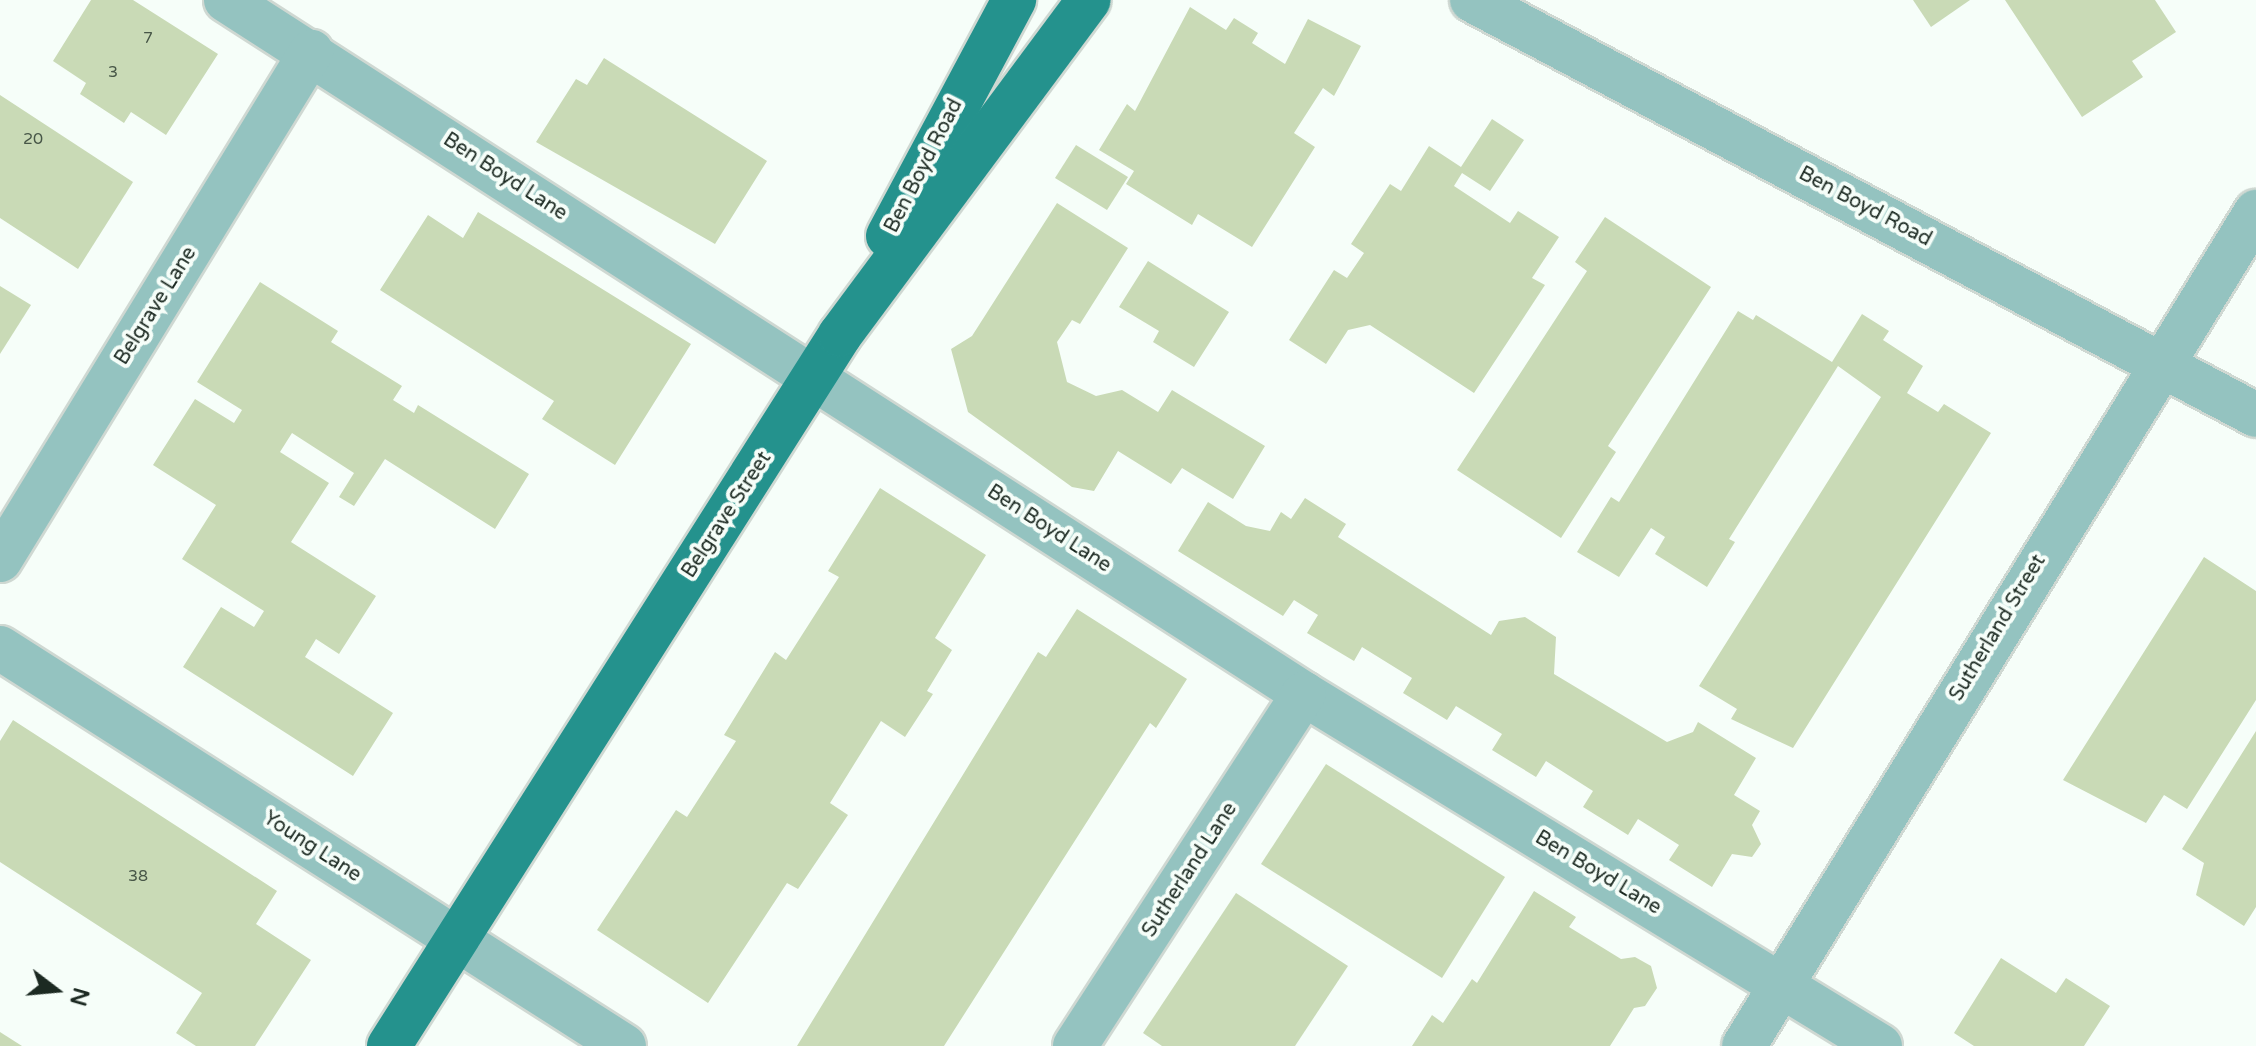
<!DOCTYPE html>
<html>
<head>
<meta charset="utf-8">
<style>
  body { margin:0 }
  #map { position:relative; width:2256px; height:1046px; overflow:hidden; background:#f6fef9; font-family:"Varela Round",sans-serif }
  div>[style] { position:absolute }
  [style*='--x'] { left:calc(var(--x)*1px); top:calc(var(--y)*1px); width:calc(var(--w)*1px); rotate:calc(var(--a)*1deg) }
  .building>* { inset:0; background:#c9dab6 }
  .roads { filter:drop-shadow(2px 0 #cfd8d2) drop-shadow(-2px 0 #cfd8d2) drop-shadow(0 2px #cfd8d2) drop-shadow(0 -2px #cfd8d2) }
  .minor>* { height:44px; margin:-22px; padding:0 22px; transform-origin:22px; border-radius:22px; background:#94c3c0 }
  .major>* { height:44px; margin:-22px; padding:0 22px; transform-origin:22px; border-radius:22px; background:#24928d }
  span { translate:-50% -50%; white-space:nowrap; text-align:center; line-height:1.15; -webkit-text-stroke:8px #f6fef9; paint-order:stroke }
  .number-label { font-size:16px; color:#475647 }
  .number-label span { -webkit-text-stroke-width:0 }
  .street-label { font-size:20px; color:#1c2a22 }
  .north { position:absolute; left:16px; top:950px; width:80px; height:80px; -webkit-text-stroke:6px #f6fef9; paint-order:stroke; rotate:106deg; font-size:22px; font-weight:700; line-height:32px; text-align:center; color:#1c2a22 }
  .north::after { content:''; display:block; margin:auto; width:28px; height:36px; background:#1c2a22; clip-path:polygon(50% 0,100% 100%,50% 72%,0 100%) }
</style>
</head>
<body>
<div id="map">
  <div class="building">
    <div style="clip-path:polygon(91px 0,133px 0,218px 54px,166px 135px,131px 112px,124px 123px,80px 94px,86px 83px,53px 61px)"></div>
    <div style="clip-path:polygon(1913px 0,1970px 0,1931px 27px)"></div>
    <div style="clip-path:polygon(2005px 0,2155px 0,2176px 32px,2132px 61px,2143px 77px,2082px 117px)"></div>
    <div style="clip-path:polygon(1190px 7px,1226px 30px,1234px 18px,1258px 33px,1252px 43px,1285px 64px,1308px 19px,1361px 46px,1334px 96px,1323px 88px,1294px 133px,1315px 147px,1252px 247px,1198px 214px,1192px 225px,1126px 184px,1134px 171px,1099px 150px,1127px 104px,1135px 111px)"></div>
    <div style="clip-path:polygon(604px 58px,767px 161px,715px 244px,536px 142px,576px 79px,587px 85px)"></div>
    <div style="clip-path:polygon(0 95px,133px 182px,78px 269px,0 218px)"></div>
    <div style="clip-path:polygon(1492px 119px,1524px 140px,1490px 191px,1462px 173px,1454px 186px,1510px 223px,1518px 211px,1559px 237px,1532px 278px,1545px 285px,1474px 393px,1370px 325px,1348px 330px,1326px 364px,1289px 340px,1334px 270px,1347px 278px,1364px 253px,1351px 244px,1390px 184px,1401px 191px,1429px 146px,1461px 167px)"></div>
    <div style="clip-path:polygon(1076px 145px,1128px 177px,1107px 210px,1055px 178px)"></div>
    <div style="clip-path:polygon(1057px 203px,1128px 248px,1080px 324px,1072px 320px,1057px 342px,1067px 382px,1096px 396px,1122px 390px,1158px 412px,1172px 390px,1265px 446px,1233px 499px,1182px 468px,1171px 484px,1118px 451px,1094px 491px,1072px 487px,968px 412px,951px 349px,972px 336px)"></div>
    <div style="clip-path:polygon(478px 212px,691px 344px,615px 465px,542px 419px,554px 401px,380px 290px,428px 215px,463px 238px)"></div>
    <div style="clip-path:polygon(1605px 217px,1711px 287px,1608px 446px,1616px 452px,1561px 538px,1457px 470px,1587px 271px,1575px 262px)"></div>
    <div style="clip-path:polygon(1148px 261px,1229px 312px,1194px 367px,1153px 342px,1159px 331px,1119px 307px)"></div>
    <div style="clip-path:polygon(260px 282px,338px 331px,331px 342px,402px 386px,393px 400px,414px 413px,418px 405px,529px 474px,495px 529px,385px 459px,354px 506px,339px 497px,354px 473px,292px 433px,280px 452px,329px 483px,291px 542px,376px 596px,339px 654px,316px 639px,305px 657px,393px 713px,353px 776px,183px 667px,221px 607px,254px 627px,264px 611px,182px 559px,216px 505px,153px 465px,195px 399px,234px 423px,242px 410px,197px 382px)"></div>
    <div style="clip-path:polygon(0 286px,31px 305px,0 354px)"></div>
    <div style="clip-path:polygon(1738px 311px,1753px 320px,1756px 315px,1832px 362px,1862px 314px,1889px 331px,1883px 340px,1923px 366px,1907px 393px,1938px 412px,1944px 404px,1991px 433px,1793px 748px,1731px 719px,1737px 709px,1699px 686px,1881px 397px,1838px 366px,1729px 539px,1735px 542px,1707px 587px,1655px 554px,1665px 537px,1651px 528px,1619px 577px,1577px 552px,1611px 497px,1619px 502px)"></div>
    <div style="clip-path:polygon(880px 488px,986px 555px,935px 638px,952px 650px,927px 691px,933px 694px,905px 737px,881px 721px,830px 803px,848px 815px,798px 889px,787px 883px,708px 1003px,597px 930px,676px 810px,687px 817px,736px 741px,724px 735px,775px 652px,786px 660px,839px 577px,828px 571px)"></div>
    <div style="clip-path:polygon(1305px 498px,1346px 524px,1338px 537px,1491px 635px,1499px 621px,1525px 617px,1556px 637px,1554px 674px,1667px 742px,1693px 732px,1698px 722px,1756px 758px,1734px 795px,1760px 811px,1752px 825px,1761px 844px,1752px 857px,1732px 854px,1712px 887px,1669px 860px,1679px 845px,1638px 819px,1628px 835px,1583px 807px,1593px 791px,1546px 761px,1536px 777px,1492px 750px,1502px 734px,1456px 706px,1447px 720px,1403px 693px,1412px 678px,1362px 647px,1354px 661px,1307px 633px,1318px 615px,1294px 600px,1283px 616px,1178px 551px,1208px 502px,1246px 526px,1270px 531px,1281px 512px,1291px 519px)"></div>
    <div style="clip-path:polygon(2204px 557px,2256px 591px,2256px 700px,2187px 809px,2164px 795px,2146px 823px,2063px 780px)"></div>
    <div style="clip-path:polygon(1077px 609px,1187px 679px,1156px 728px,1150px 723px,944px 1046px,797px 1046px,1038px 652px,1046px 657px)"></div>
    <div style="clip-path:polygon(13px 720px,277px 891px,256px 924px,311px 960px,255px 1046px,196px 1046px,176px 1033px,202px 993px,0 862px,0 741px)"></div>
    <div style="clip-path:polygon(2256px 731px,2256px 907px,2244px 926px,2196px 895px,2204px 863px,2182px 849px)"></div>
    <div style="clip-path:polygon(1326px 764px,1505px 877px,1442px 978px,1261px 864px)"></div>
    <div style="clip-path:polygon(1534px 891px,1576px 917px,1569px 927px,1621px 959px,1635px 957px,1651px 966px,1657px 988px,1645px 1006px,1634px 1008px,1610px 1046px,1412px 1046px,1432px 1015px,1443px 1023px,1472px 979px,1477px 983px)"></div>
    <div style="clip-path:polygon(1236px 893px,1348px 966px,1295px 1046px,1162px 1046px,1143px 1033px)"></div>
    <div style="clip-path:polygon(2001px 958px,2056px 993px,2066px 978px,2110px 1006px,2084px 1046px,1974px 1046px,1954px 1033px)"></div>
    <div style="clip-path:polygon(0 1032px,22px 1046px,0 1046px)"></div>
  </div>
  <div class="roads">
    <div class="minor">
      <div style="--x:226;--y:0;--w:1282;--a:32.77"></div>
      <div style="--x:1304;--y:694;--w:675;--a:31.43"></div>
      <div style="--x:1472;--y:0;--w:887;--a:27.89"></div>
      <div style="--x:0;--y:560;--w:596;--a:-58.52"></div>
      <div style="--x:0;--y:648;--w:740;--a:32.53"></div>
      <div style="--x:1075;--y:1046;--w:420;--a:-57"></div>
      <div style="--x:1744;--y:1046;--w:979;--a:-58.45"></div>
    </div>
    <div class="major">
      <div style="--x:888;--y:236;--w:268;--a:-61.9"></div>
      <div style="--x:389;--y:1046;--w:842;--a:-57.61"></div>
      <div style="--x:840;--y:335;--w:417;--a:-53.4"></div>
    </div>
  </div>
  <div class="number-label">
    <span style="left:148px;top:38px">7</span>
    <span style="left:113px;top:72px">3</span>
    <span style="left:33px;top:139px">20</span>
    <span style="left:138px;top:876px">38</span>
  </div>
  <div class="street-label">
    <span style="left:924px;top:166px;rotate:-63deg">Ben Boyd Road</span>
    <span style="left:505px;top:177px;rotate:33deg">Ben Boyd Lane</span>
    <span style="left:1865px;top:207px;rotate:28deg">Ben Boyd Road</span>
    <span style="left:156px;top:306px;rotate:-58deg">Belgrave Lane</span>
    <span style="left:727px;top:515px;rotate:-57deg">Belgrave Street</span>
    <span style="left:1049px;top:529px;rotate:33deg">Ben Boyd Lane</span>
    <span style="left:1998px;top:628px;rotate:-59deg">Sutherland Street</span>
    <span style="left:312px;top:847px;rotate:33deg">Young Lane</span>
    <span style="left:1190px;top:870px;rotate:-57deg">Sutherland Lane</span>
    <span style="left:1598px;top:873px;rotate:31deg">Ben Boyd Lane</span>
  </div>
  <div class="north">N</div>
</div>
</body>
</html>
